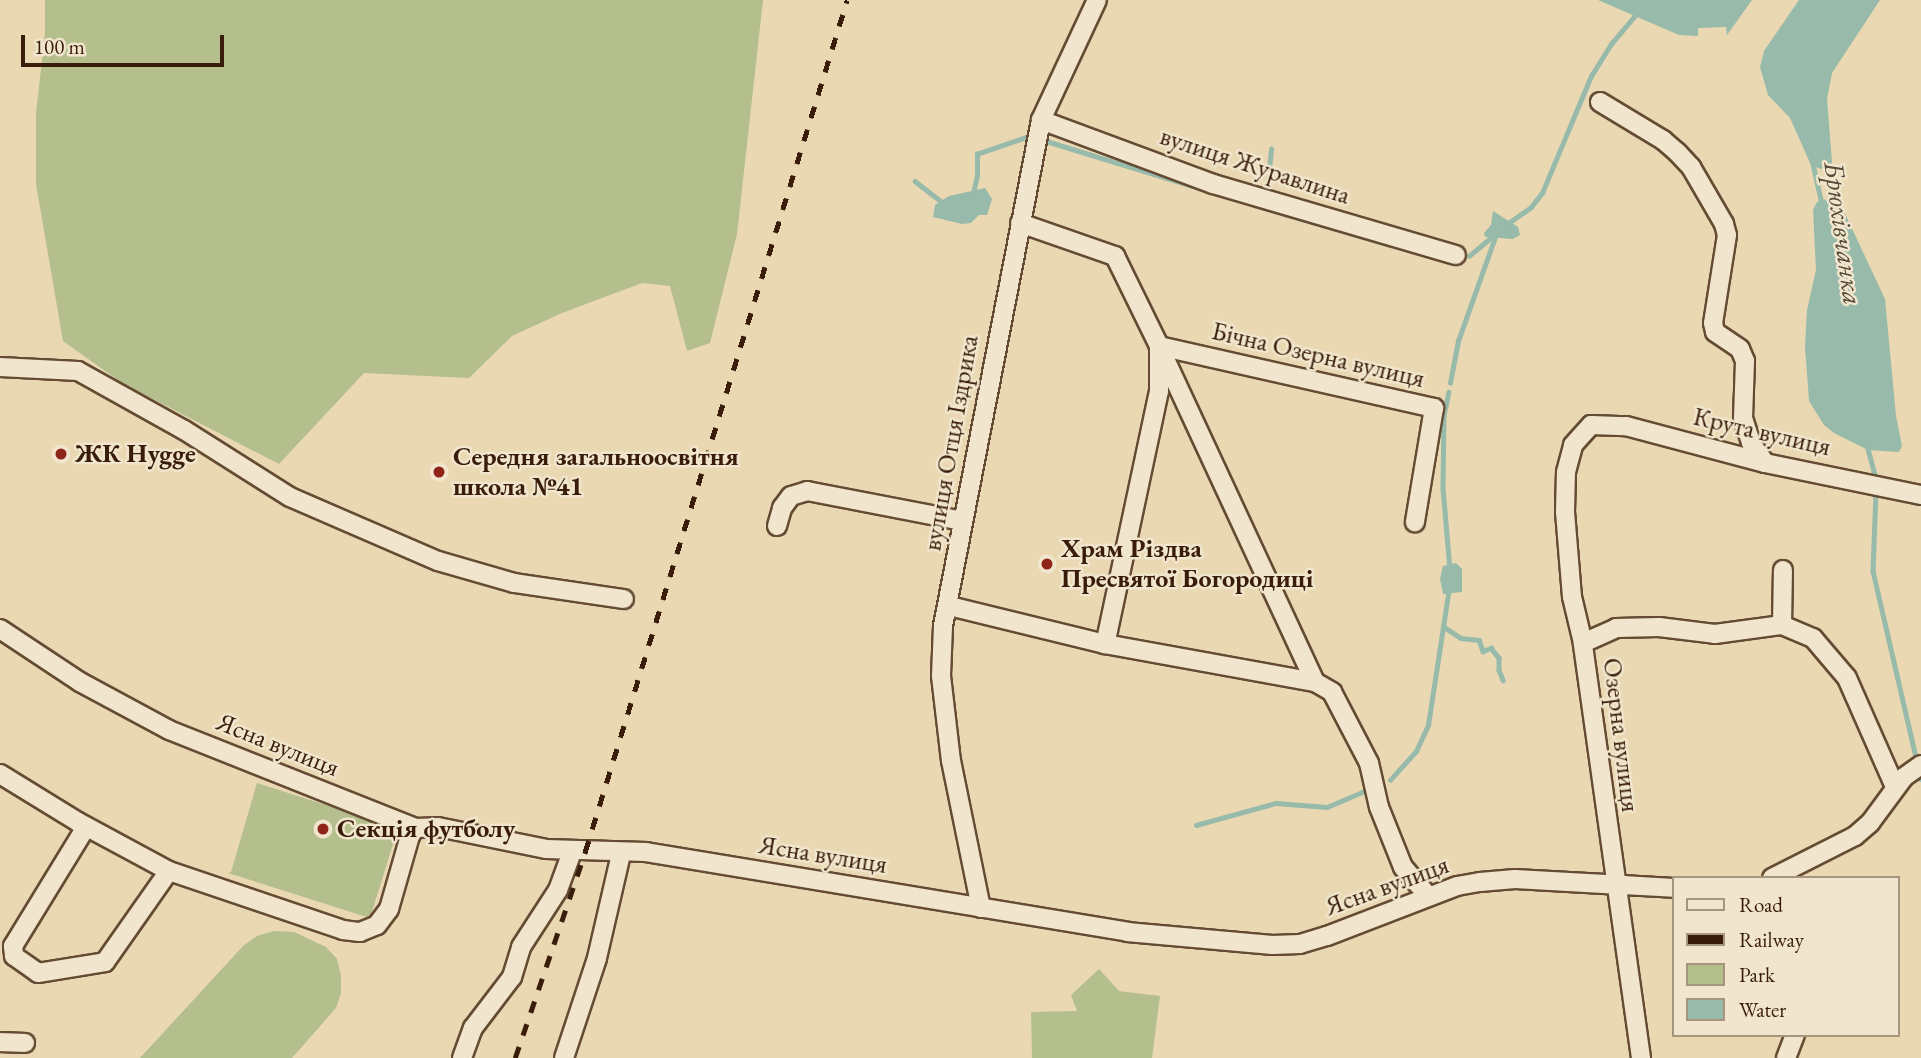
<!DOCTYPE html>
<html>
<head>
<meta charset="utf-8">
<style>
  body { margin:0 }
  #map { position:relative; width:1921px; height:1058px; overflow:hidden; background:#e9d8b2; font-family:"EB Garamond",serif }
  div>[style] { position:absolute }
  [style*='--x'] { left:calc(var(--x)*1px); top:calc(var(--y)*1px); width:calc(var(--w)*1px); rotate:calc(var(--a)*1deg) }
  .green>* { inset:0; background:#b5bf8d }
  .water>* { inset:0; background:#97baaa }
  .stream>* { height:4.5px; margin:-2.25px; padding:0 2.25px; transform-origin:2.25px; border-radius:2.25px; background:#97baaa }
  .roads { filter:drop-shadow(2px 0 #654b33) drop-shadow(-2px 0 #654b33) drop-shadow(0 2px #654b33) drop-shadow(0 -2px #654b33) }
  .minor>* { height:18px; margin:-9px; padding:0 9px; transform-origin:9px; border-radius:9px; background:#f1e6cd }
  .rail>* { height:4.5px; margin-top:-2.25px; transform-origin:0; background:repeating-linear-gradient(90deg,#391c09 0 12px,transparent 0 24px) }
  .dots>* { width:19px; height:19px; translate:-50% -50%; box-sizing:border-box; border:4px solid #f1e6cd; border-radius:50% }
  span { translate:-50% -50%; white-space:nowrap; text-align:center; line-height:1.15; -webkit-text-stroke:5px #f1e6cd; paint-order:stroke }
  .street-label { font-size:26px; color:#391c09 }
  .poi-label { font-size:26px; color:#391c09; font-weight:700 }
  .left { translate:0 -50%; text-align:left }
  .water-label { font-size:28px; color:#554b39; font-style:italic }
  .legend { position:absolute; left:1672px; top:876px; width:228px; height:161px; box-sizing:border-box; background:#f1e6cd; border:2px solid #a7957f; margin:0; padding:9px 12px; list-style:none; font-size:21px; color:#391c09 }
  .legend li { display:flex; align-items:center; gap:14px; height:35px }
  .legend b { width:35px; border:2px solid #a7957f }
  .scale { position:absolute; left:21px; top:35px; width:203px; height:32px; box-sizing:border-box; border:4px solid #391c09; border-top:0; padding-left:9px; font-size:21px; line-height:24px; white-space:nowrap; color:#391c09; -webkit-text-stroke:5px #f1e6cd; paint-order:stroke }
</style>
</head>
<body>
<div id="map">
  <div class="green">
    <div style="clip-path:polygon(45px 0,763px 0,737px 234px,710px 343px,687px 351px,670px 286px,642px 283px,562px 313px,512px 336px,469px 378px,364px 373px,279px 464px,122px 383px,63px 341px,36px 184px,36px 113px,45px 34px)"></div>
    <div style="clip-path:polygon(257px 783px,398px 828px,370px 918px,228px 873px,231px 872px)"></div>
    <div style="clip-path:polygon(274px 931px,294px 932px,326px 947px,337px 959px,341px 975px,341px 993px,336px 1008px,292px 1058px,140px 1058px,243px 946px,257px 936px)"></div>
    <div style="clip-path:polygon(1099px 969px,1119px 991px,1160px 996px,1152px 1058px,1032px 1058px,1031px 1012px,1077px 1011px,1071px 995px)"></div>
  </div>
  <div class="water">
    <div style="clip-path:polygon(1598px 0,1752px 0,1727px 35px,1726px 27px,1698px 28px,1698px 36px,1679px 35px)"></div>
    <div style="clip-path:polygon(1799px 0,1880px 0,1832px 73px,1827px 99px,1832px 162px,1830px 167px,1821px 169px,1811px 165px,1790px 118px,1768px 95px,1760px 67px,1764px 51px)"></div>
    <div style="clip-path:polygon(985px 188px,992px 199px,987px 215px,979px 215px,971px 223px,962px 224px,933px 217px,935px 205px,949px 196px)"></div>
    <div style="clip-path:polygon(1833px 197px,1841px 205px,1885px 299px,1896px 416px,1902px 446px,1899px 452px,1868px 450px,1834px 433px,1824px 425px,1809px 401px,1805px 346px,1807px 310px,1816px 270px,1813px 210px,1817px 202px)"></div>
    <div style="clip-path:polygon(1493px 211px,1518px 227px,1520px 235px,1513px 239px,1485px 237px,1484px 233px,1491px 225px)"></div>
    <div style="clip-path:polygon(1456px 563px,1462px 569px,1462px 592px,1443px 594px,1440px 579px,1443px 566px)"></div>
  </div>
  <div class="stream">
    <div style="--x:1043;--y:140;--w:166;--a:17.1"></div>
    <div style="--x:1813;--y:164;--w:41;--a:77.3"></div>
    <div style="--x:1269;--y:169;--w:20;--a:-84"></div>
    <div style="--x:915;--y:181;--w:37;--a:38"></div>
    <div style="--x:1267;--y:190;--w:12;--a:-85"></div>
    <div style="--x:973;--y:193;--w:17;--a:-77"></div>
    <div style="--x:977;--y:176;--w:22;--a:-90"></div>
    <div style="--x:977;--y:154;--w:55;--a:-19.1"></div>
    <div style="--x:1254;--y:205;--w:142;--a:16.4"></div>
    <div style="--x:1507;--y:224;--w:29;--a:-35"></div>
    <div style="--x:1531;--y:207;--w:18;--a:-52"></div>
    <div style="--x:1542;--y:193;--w:127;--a:-67.3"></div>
    <div style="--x:1591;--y:76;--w:38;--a:-58"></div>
    <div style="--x:1611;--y:44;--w:42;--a:-49.8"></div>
    <div style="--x:1469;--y:256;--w:34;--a:-40"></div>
    <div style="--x:1450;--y:383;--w:43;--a:-79.2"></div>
    <div style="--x:1458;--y:341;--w:114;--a:-70.4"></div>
    <div style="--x:1449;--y:392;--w:25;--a:102"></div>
    <div style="--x:1444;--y:416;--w:72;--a:90.8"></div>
    <div style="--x:1443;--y:488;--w:81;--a:85.1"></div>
    <div style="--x:1867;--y:445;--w:31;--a:75"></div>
    <div style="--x:1876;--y:493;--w:78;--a:92.2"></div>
    <div style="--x:1873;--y:571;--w:191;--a:77"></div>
    <div style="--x:1444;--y:627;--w:20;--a:33"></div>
    <div style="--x:1461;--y:638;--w:18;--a:6"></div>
    <div style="--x:1479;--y:640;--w:12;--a:70"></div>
    <div style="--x:1483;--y:651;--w:9;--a:-21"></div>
    <div style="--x:1491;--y:648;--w:13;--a:51"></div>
    <div style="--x:1499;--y:658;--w:12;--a:90"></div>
    <div style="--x:1499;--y:670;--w:11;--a:68"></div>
    <div style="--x:1921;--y:778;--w:1;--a:90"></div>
    <div style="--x:1390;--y:780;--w:39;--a:-48"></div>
    <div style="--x:1416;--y:751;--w:29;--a:-65"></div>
    <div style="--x:1428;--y:725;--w:139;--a:-81.3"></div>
    <div style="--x:1196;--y:825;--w:83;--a:-15.4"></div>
    <div style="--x:1276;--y:803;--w:51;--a:4.5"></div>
    <div style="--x:1327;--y:807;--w:39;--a:-23"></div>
  </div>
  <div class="roads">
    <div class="minor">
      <div style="--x:1600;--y:102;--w:74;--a:31.1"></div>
      <div style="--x:1663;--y:140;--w:18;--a:41"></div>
      <div style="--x:1677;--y:152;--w:21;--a:47"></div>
      <div style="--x:1691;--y:167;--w:66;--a:59.9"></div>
      <div style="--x:1724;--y:224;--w:11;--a:75"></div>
      <div style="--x:1727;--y:235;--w:89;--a:99"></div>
      <div style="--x:1713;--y:323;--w:9;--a:77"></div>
      <div style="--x:1715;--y:332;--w:30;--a:34"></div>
      <div style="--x:1740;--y:349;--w:13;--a:67"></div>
      <div style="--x:1745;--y:361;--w:57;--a:92"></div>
      <div style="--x:1743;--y:418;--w:26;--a:72"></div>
      <div style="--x:1751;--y:443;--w:24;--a:55"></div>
      <div style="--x:1041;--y:120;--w:184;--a:20.4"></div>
      <div style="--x:1213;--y:184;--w:253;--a:16.3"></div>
      <div style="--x:1020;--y:223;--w:101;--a:19.2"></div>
      <div style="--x:1115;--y:256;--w:100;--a:63.9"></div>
      <div style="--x:1159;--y:346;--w:45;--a:90"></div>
      <div style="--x:1159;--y:391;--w:259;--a:102"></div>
      <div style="--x:1159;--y:346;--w:370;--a:65.1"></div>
      <div style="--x:1315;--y:682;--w:20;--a:30"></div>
      <div style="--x:1332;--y:692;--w:80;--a:62.5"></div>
      <div style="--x:1369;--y:763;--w:45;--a:77.2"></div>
      <div style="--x:1379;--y:807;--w:65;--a:68.2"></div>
      <div style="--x:1403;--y:867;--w:38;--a:49"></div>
      <div style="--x:1159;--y:346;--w:282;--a:12.7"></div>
      <div style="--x:1434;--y:408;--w:116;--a:99.5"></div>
      <div style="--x:0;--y:367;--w:78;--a:2.9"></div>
      <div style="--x:78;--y:371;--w:121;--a:29.1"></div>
      <div style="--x:184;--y:430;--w:125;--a:32.3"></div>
      <div style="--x:290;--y:497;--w:161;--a:23.4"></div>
      <div style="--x:438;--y:561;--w:79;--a:16.1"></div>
      <div style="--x:514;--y:583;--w:111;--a:8.3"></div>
      <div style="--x:777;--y:526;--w:19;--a:-74"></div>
      <div style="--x:782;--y:508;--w:15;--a:-53"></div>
      <div style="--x:791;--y:496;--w:17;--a:-17"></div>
      <div style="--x:807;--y:491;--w:159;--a:10.9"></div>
      <div style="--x:949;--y:606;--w:161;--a:13.7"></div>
      <div style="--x:1105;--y:644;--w:213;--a:10.3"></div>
      <div style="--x:1782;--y:625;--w:55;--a:-89"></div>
      <div style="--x:0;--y:629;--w:96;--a:33.5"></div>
      <div style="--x:80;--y:682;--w:101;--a:28.3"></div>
      <div style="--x:169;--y:730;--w:265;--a:21.7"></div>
      <div style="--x:415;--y:828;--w:23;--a:-2"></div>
      <div style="--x:438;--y:827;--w:110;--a:11.5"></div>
      <div style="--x:546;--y:849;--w:100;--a:1.7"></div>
      <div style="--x:646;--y:852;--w:488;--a:9.4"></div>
      <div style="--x:1127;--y:932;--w:146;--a:5.1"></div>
      <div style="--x:1272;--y:945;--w:28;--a:-2"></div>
      <div style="--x:1300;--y:944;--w:28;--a:-17"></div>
      <div style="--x:1327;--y:936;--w:139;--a:-21"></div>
      <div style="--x:1457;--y:886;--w:23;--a:-10"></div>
      <div style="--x:1480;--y:882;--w:35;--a:-5"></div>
      <div style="--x:1515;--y:879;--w:159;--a:3.2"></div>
      <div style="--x:1583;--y:643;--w:36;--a:-24"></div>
      <div style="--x:1616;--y:628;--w:43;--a:-1.3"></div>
      <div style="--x:1659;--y:627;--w:56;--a:7.1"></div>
      <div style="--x:1715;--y:634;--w:68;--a:-7.7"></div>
      <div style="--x:1782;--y:625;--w:34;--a:23"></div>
      <div style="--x:1813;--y:638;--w:52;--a:49.6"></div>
      <div style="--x:1847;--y:678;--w:119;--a:66.2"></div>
      <div style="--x:0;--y:774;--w:92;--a:31.6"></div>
      <div style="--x:78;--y:822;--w:103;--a:28.3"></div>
      <div style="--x:169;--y:871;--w:184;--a:18.7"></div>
      <div style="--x:343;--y:930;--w:17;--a:7"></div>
      <div style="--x:360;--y:932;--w:18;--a:-22"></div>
      <div style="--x:377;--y:925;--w:20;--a:-53"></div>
      <div style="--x:389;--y:909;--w:76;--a:-74"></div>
      <div style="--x:410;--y:836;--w:9;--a:-58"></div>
      <div style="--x:86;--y:827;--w:140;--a:121.5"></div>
      <div style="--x:13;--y:946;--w:10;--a:84"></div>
      <div style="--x:14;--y:956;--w:29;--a:35"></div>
      <div style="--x:38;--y:973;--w:68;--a:-9.3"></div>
      <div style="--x:105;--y:962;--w:111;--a:-54.9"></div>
      <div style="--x:1772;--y:878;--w:93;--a:-26.8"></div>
      <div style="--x:1855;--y:836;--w:20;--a:-41"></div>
      <div style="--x:1870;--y:823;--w:57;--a:-53.5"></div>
      <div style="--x:1904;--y:777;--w:21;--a:-35"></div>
      <div style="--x:981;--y:908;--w:150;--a:-101.5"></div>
      <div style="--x:951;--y:761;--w:86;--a:-96.7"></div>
      <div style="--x:941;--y:676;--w:50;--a:-87.7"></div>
      <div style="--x:943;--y:626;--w:515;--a:-79.04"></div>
      <div style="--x:1041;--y:120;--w:132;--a:-65"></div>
      <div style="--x:0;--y:1042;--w:25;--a:2"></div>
      <div style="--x:462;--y:1058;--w:32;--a:-70"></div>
      <div style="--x:473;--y:1028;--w:64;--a:-52.6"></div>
      <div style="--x:512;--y:977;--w:31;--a:-73"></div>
      <div style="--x:521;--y:947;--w:68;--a:-57"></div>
      <div style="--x:558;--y:890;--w:40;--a:-69.8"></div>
      <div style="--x:564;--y:1058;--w:105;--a:-71.7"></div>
      <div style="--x:597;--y:958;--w:107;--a:-77"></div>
      <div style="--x:1641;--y:1058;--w:419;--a:-98"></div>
      <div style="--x:1583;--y:643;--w:47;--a:-103.4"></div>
      <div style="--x:1572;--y:597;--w:85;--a:-94.7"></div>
      <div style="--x:1565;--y:512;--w:40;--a:-88.6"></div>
      <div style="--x:1566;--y:472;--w:28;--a:-75"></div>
      <div style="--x:1573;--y:445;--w:27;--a:-48"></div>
      <div style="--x:1591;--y:425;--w:35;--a:2"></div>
      <div style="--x:1626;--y:426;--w:144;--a:14.9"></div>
      <div style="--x:1765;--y:463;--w:159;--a:11.6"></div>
      <div style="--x:1786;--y:1058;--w:25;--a:-69"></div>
    </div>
  </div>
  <div class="rail">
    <div style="--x:515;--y:1058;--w:218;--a:-71.2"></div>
    <div style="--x:585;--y:852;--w:891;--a:-72.91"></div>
  </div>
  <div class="dots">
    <div style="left:61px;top:454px;background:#8f2418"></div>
    <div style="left:439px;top:472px;background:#8f2418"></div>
    <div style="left:1047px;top:564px;background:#8f2418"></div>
    <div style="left:323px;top:829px;background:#8f2418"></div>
  </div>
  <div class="street-label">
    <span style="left:1255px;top:166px;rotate:18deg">вулиця Журавлина</span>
    <span style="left:1318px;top:355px;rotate:13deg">Бічна Озерна вулиця</span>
    <span style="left:1762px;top:432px;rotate:13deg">Крута вулиця</span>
    <span style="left:951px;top:443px;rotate:-80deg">вулиця Отця Іздрика</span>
    <span style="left:1621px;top:735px;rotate:83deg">Озерна вулиця</span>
    <span style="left:278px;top:745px;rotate:22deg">Ясна вулиця</span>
    <span style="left:823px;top:855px;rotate:9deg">Ясна вулиця</span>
    <span style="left:1387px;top:886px;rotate:-20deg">Ясна вулиця</span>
  </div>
  <div class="poi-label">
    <span class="left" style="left:75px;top:454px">ЖК Hygge</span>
    <span class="left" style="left:453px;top:472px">Середня загальноосвітня<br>школа №41</span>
    <span class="left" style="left:1061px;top:564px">Храм Різдва<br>Пресвятої Богородиці</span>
    <span class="left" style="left:337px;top:829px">Секція футболу</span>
  </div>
  <div class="water-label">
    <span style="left:1844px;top:233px;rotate:82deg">Брюхівчанка</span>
  </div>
  <ul class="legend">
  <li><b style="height:9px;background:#f1e6cd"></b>Road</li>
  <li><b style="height:9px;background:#391c09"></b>Railway</li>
  <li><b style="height:19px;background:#b5bf8d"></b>Park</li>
  <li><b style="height:19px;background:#97baaa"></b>Water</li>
  </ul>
  <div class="scale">100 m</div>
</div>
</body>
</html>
